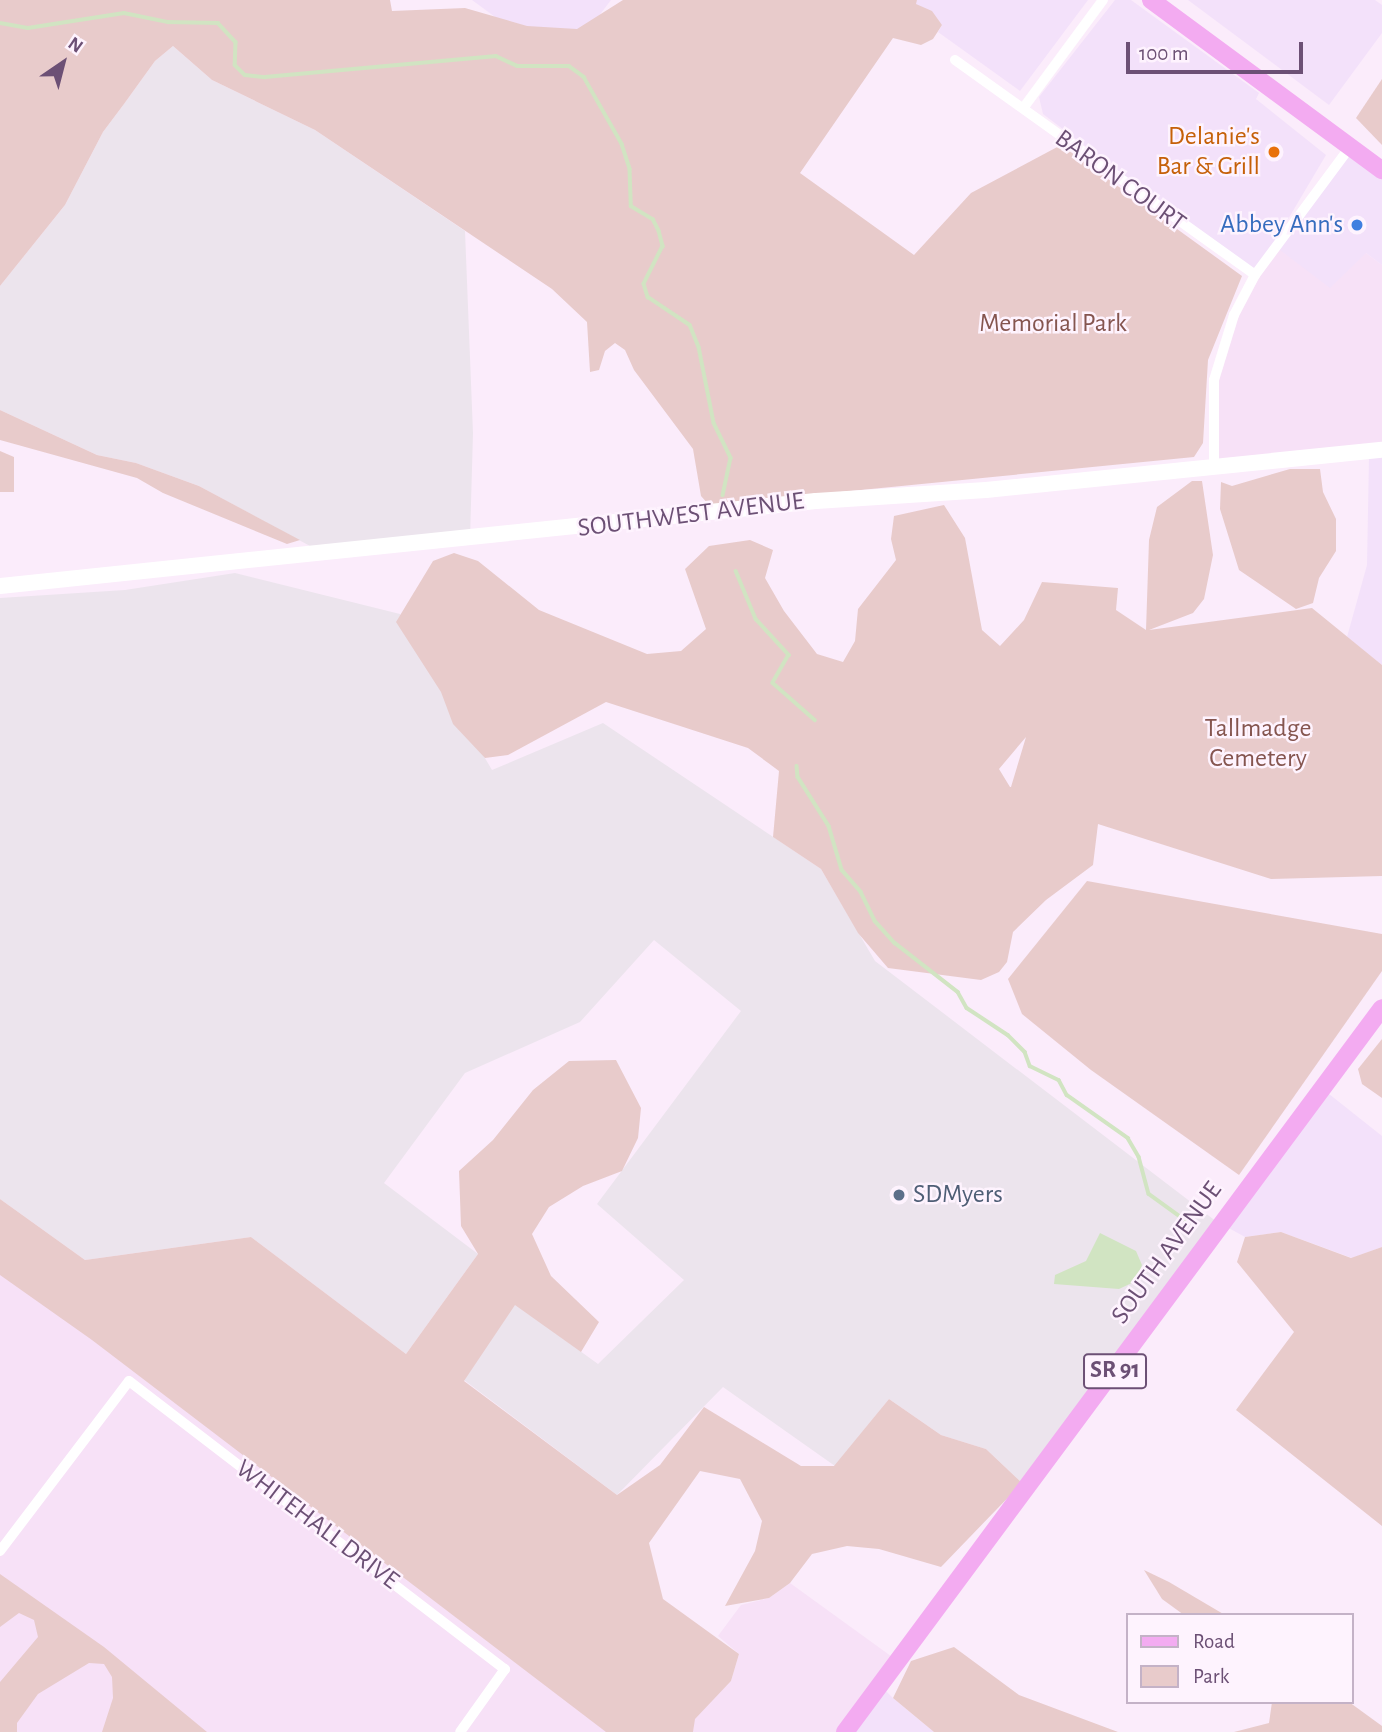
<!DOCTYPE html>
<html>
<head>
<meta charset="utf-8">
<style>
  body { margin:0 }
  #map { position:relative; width:1382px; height:1732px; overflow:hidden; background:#fbecfb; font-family:"Alegreya Sans",sans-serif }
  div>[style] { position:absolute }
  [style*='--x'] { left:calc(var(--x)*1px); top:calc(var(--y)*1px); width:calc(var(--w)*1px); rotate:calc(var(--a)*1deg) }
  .residential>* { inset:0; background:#f7e1f7 }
  .commercial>* { inset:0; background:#f3e1fa }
  .industrial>* { inset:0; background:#ece4ed }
  .green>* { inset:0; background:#e8cbcb }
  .water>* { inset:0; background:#d1e4c2 }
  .stream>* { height:3.5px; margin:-1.75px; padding:0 1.75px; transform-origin:1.75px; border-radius:1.75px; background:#d1e4c2 }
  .street>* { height:10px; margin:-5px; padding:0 5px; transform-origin:5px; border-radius:5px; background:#fff }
  .secondary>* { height:16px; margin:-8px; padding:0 8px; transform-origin:8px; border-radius:8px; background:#fff }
  .primary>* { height:18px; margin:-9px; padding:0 9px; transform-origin:9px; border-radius:9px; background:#f3abf1 }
  .dots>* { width:19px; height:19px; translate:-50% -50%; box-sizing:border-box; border:4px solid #fef3fe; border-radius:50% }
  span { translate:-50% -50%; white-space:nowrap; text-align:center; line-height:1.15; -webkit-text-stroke:5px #fef3fe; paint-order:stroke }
  .shield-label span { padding:2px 5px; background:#fef3fe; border:2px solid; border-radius:5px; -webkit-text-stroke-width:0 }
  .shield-label { font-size:24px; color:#6c5075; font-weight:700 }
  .food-label { font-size:26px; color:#c56008 }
  .right { translate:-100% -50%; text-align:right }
  .street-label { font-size:26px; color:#6c5075 }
  .shop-label { font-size:26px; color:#366cbe }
  .park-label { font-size:26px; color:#85554f }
  .service-label { font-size:26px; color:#4e5e75 }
  .left { translate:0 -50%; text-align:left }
  .legend { position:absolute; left:1126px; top:1613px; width:228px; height:91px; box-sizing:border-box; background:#fef3fe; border:2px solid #c4b2c7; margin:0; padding:9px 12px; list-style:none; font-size:21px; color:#6c5075 }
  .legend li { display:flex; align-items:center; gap:14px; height:35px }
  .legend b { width:35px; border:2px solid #c4b2c7 }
  .north { position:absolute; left:28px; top:28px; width:70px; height:70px; -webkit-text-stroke:5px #fef3fe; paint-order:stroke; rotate:35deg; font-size:19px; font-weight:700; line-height:28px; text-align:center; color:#6c5075 }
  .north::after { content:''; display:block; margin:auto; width:24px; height:32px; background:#6c5075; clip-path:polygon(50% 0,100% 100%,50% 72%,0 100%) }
  .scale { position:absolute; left:1126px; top:42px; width:177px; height:32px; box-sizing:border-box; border:4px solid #6c5075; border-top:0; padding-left:9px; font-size:21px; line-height:24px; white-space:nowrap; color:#6c5075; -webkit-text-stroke:5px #fef3fe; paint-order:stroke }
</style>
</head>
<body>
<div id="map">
  <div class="residential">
    <div style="clip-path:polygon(1276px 247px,1366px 253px,1382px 265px,1382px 450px,1210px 466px,1223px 342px)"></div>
    <div style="clip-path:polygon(0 1261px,618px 1732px,0 1732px)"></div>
    <div style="clip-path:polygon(790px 1583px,895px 1659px,837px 1732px,693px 1732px,694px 1719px,731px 1681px,739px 1654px,718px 1636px,741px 1605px,769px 1598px)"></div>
  </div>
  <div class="commercial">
    <div style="clip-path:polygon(472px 0,611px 0,595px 21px,572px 37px,506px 25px)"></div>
    <div style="clip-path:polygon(917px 0,1088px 0,1020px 91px,938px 32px,942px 25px,915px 4px)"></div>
    <div style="clip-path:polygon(1115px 0,1131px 0,1259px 93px,1256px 99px,1326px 155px,1255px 275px,1043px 114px,1039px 97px)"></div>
    <div style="clip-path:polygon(1188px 0,1375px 0,1382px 5px,1382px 33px,1329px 105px)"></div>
    <div style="clip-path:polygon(1350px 147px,1382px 170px,1382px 265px,1366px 253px,1330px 288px,1276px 247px)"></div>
    <div style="clip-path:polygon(1382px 456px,1382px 665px,1347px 637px,1367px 565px,1369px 457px)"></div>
    <div style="clip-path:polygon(1324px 1090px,1382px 1136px,1382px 1247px,1352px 1258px,1281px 1232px,1245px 1237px,1225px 1226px)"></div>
    <div style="clip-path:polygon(884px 1689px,893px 1698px,934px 1732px,852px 1732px)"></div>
  </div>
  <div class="industrial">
    <div style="clip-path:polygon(173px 46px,212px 80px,315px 130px,465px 231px,473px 433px,470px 539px,323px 553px,199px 486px,136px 463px,97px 455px,0 410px,0 286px,65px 205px,103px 132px,124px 104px,155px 61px)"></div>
    <div style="clip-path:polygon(235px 573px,400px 614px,492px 770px,603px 723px,821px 869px,875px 961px,1217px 1222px,1022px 1483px,986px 1449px,941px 1435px,889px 1399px,835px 1466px,723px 1387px,617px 1495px,464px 1380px,515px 1304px,598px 1364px,684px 1280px,597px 1204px,741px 1011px,654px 940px,580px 1022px,465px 1073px,384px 1183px,478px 1254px,406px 1354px,251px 1237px,85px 1260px,0 1199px,0 598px,125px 590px)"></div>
  </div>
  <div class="green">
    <div style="clip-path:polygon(0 0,390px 0,392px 11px,465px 8px,527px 26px,577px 29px,623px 0,917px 0,916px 4px,932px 11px,942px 25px,933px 39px,921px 45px,893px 38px,800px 173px,914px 255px,971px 193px,1061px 145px,1242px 276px,1208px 360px,1203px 443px,1194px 457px,709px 505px,701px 496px,693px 449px,634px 370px,625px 350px,615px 343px,605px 351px,599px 370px,590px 372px,587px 322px,552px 289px,315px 130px,212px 80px,173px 46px,155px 61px,124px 104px,103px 132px,65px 205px,0 286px)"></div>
    <div style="clip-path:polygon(1382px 79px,1382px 145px,1356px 118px)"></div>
    <div style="clip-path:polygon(0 410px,97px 455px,136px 463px,199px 486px,300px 540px,287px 544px,163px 493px,137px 478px,0 440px)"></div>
    <div style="clip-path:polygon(0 451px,14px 457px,14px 492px,0 492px)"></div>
    <div style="clip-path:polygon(1290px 469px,1320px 469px,1323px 492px,1336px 519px,1336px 551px,1319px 578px,1313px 603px,1296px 609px,1239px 570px,1220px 509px,1221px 482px,1232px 486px)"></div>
    <div style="clip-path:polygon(evenodd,1192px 481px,1202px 481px,1213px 555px,1204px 599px,1193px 613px,1149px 630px,1312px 608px,1382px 665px,1382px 876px,1271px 879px,1098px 824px,1093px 865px,1046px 900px,1013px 932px,1007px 962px,999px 972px,981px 980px,888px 968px,858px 933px,821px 869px,773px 837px,779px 771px,748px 748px,606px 702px,508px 755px,485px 758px,453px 724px,441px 692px,396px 622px,433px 561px,454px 553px,478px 561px,539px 610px,647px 654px,681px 651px,706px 629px,685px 569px,709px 546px,750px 540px,773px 550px,765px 578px,784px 611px,817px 654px,843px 662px,855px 641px,858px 609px,896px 560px,891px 539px,894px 516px,944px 505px,965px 538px,982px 630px,1000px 646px,1024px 620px,1042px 582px,1118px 588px,1116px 610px,1146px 630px,1149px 540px,1157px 507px,1192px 481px,1026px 737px,1011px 787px,1010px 787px,999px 769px,1026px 737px)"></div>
    <div style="clip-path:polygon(1087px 881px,1382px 934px,1382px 971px,1239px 1175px,1091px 1070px,1022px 1014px,1008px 979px)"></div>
    <div style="clip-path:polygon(1382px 1039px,1382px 1098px,1362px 1084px,1358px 1069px)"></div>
    <div style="clip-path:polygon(616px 1060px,641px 1108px,638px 1138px,622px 1171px,583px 1186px,549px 1207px,532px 1234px,551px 1276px,599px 1322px,581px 1352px,515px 1305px,464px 1381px,617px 1495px,660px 1465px,704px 1407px,801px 1466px,834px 1466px,889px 1399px,941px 1435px,986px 1449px,1022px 1483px,941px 1567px,879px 1549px,847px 1546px,812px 1554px,790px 1583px,769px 1598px,725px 1606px,755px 1551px,762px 1521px,740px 1479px,700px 1471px,649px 1543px,663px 1599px,739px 1654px,731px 1681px,695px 1719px,693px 1732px,606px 1732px,92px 1340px,0 1275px,0 1199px,85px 1260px,251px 1237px,406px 1354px,478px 1254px,461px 1226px,459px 1171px,493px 1140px,533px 1090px,569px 1061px)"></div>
    <div style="clip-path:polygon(1281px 1232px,1351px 1258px,1382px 1247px,1382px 1526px,1236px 1410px,1294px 1332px,1237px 1262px,1245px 1237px)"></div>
    <div style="clip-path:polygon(1144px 1570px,1169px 1582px,1225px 1615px,1184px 1615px,1162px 1599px)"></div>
    <div style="clip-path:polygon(0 1574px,104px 1647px,207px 1732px,102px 1732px,113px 1698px,112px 1677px,104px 1664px,89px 1663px,38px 1694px,17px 1723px,17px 1732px,0 1732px,0 1682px,38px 1637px,34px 1620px,19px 1613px,0 1627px)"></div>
    <div style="clip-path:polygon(954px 1647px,1019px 1695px,1118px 1732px,934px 1732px,893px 1698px,911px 1661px)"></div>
    <div style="clip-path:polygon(1272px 1702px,1349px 1702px,1382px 1726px,1382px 1732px,1234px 1732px,1269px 1723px)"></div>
  </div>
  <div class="water">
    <div style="clip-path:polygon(1100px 1233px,1136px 1251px,1142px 1265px,1136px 1281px,1119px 1289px,1054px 1284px,1055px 1275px,1086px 1261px)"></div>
  </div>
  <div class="stream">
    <div style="--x:0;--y:23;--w:28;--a:10"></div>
    <div style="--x:28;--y:28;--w:97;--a:-8.9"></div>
    <div style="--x:124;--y:13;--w:45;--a:11.6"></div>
    <div style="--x:168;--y:22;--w:50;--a:1.1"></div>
    <div style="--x:218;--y:23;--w:26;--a:47"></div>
    <div style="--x:236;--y:42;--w:23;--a:92"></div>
    <div style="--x:235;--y:65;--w:14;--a:45"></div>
    <div style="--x:245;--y:75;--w:20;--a:6"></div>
    <div style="--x:265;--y:77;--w:232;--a:-5.2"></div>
    <div style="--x:496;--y:56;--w:23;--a:25"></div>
    <div style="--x:517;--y:66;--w:52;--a:0"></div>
    <div style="--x:569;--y:66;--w:19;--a:36"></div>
    <div style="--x:584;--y:77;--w:77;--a:60.4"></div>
    <div style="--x:622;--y:144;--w:26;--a:72"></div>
    <div style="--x:630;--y:169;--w:37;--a:88"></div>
    <div style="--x:631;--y:206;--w:26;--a:31"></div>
    <div style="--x:653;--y:219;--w:13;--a:63"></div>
    <div style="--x:659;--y:231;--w:16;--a:75"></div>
    <div style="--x:663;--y:246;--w:42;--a:116.6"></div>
    <div style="--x:644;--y:284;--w:14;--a:73"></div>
    <div style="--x:648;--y:297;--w:50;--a:33.7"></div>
    <div style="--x:690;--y:325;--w:24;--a:68"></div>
    <div style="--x:699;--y:347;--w:77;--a:78.8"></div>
    <div style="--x:714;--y:423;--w:39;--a:64"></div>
    <div style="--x:731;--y:458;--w:38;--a:102"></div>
    <div style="--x:736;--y:571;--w:52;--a:67.4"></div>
    <div style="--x:756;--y:619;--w:49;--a:47.5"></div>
    <div style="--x:789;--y:655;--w:32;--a:120"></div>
    <div style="--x:773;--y:683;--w:56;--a:41.4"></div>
    <div style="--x:797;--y:766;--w:11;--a:85"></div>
    <div style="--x:798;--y:777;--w:58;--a:57.7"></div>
    <div style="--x:829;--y:826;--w:46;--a:73.5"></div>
    <div style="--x:842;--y:870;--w:29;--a:49"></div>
    <div style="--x:861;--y:892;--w:32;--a:64"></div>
    <div style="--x:875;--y:921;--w:30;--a:48"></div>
    <div style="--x:895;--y:943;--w:80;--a:37.9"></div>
    <div style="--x:958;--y:992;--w:18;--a:61"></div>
    <div style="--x:967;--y:1008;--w:49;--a:33.4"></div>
    <div style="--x:1008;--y:1035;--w:24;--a:45"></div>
    <div style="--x:1025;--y:1052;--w:15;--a:70"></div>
    <div style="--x:1030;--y:1066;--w:32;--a:26"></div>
    <div style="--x:1059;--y:1080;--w:17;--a:62"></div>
    <div style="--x:1067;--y:1095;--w:75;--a:35.2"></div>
    <div style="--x:1128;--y:1138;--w:22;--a:60"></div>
    <div style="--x:1139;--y:1157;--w:38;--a:75"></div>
    <div style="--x:1149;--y:1194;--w:49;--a:35.9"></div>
  </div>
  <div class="street">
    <div style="--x:955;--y:60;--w:369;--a:35.6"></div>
    <div style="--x:1024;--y:107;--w:133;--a:-53.6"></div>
    <div style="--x:1214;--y:466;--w:86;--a:-90"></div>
    <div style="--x:1214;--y:380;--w:68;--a:-72.9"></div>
    <div style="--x:1234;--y:315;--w:45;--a:-62.3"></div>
    <div style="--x:1255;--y:275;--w:159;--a:-53.4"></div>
    <div style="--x:0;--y:1551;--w:213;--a:-52.8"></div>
    <div style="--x:129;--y:1381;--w:474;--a:37.5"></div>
    <div style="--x:505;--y:1669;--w:77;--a:125.5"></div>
  </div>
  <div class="secondary">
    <div style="--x:0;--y:586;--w:820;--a:-5.95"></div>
    <div style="--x:816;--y:501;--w:170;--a:-3.7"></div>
    <div style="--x:986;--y:490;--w:398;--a:-5.8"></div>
  </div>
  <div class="primary">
    <div style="--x:1151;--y:0;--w:287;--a:36.4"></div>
    <div style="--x:845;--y:1732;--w:901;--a:-53.44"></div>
  </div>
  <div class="dots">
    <div style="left:1274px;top:152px;background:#e8710a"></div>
    <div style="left:1357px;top:225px;background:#3f7fe0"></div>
    <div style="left:899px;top:1195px;background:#5c6f8a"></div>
  </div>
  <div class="shield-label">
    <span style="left:1115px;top:1371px">SR 91</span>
  </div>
  <div class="food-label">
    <span class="right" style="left:1260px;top:152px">Delanie's<br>Bar &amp; Grill</span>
  </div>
  <div class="street-label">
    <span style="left:1120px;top:181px;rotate:36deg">BARON COURT</span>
    <span style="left:691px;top:515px;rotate:-7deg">SOUTHWEST AVENUE</span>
    <span style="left:1167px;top:1253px;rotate:-54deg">SOUTH AVENUE</span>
    <span style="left:317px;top:1525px;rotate:37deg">WHITEHALL DRIVE</span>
  </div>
  <div class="shop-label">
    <span class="right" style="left:1343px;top:225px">Abbey Ann's</span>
  </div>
  <div class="park-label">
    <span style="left:1053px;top:324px">Memorial Park</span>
    <span style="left:1258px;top:744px">Tallmadge<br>Cemetery</span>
  </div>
  <div class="service-label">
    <span class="left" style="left:913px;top:1195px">SDMyers</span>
  </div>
  <ul class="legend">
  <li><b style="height:9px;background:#f3abf1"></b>Road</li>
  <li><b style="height:19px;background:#e8cbcb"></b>Park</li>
  </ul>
  <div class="north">N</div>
  <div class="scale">100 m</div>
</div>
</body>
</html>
